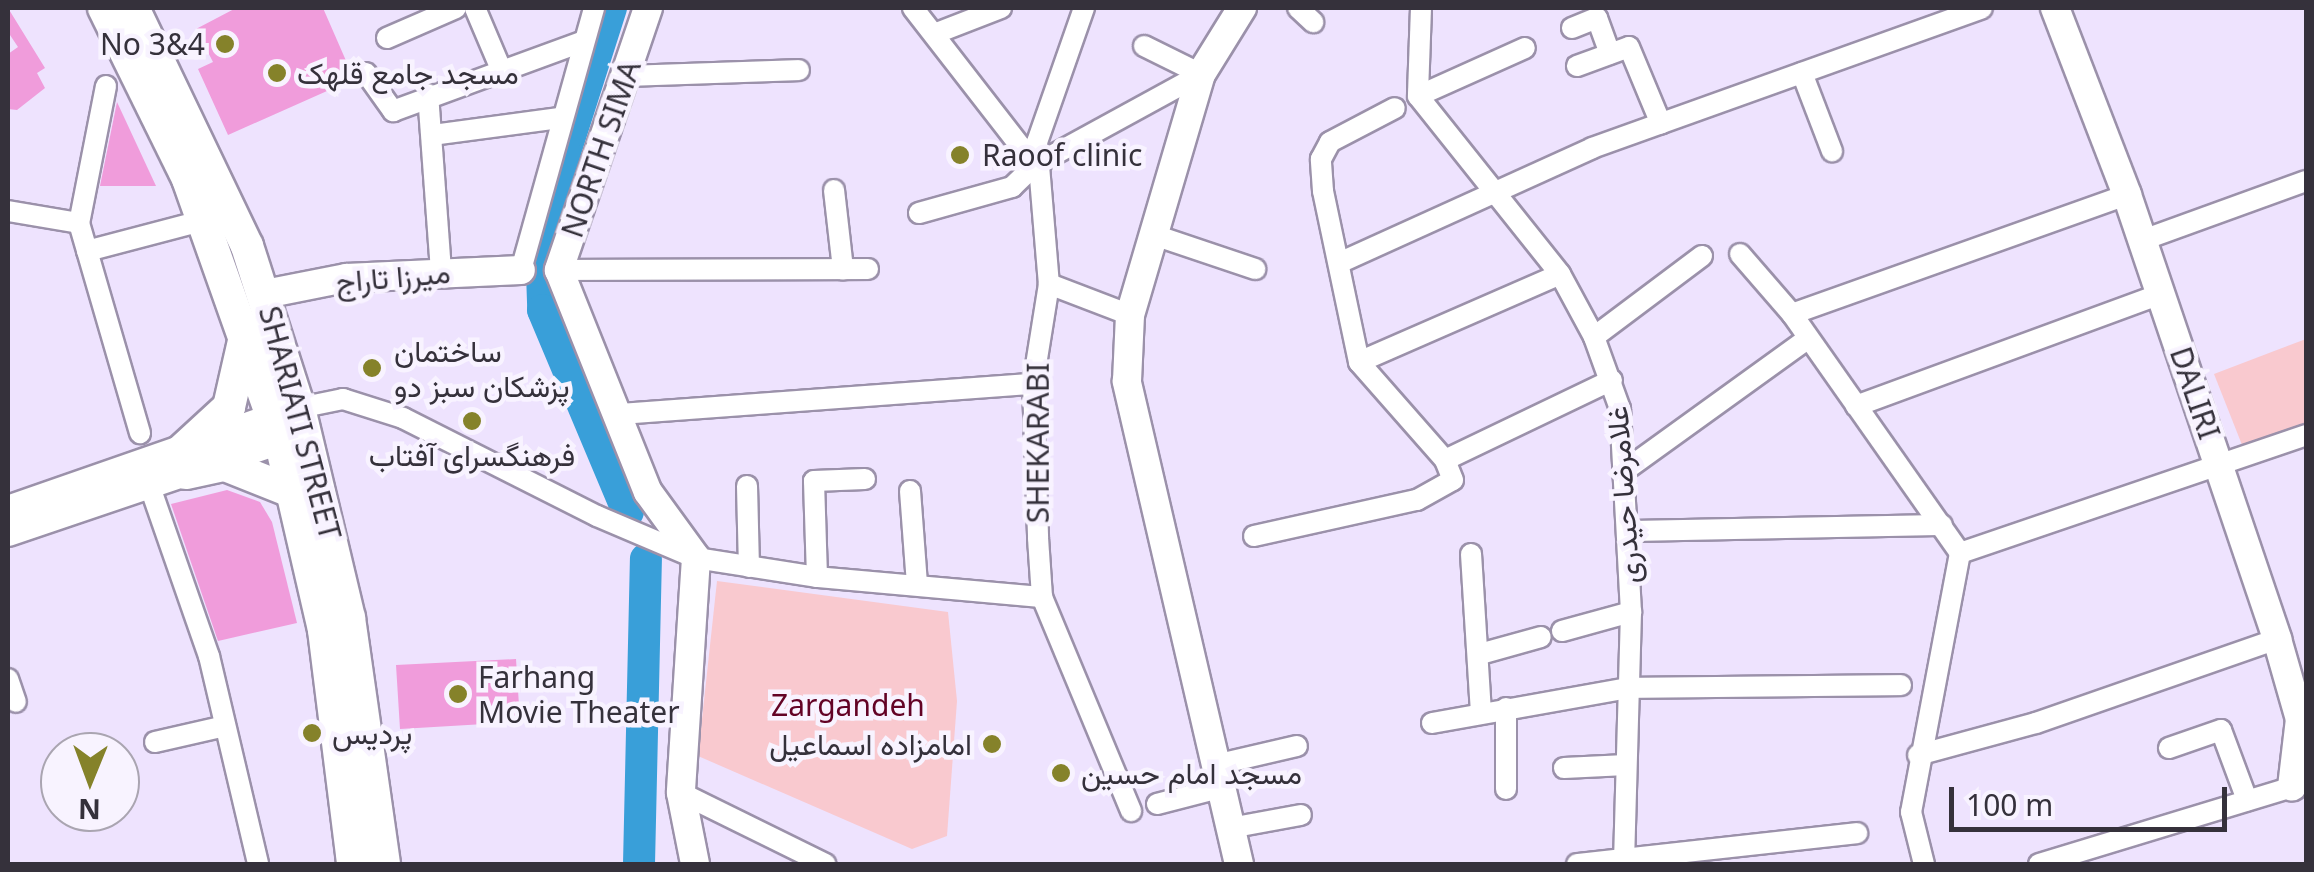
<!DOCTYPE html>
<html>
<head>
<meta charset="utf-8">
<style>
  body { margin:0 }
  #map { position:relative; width:2314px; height:872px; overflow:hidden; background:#eee3fe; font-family:"Noto Sans",Vazirmatn,sans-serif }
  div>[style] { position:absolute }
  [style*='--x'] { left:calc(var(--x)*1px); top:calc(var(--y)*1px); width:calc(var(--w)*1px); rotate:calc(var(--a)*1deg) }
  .green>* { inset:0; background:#f9c9cf }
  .river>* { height:32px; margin:-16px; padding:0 16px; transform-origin:16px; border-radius:16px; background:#399fd9 }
  .building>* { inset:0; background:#f09cdb }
  .roads { filter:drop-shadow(2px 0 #9b91aa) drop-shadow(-2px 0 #9b91aa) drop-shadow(0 2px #9b91aa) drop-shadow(0 -2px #9b91aa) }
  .street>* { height:20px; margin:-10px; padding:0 10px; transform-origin:10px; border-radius:10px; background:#fff }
  .secondary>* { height:28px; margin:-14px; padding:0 14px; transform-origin:14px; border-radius:14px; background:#fff }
  .primary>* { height:32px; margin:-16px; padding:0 16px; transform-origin:16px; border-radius:16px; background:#fff }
  .dots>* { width:28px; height:28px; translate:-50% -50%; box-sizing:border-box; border:5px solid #f8f3ff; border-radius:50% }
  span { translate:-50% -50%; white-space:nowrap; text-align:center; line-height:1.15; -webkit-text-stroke:9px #f8f3ff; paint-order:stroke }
  .poi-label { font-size:30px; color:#35313b }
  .right { translate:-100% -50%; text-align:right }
  .left { translate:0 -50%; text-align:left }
  .street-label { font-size:30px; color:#35313b }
  .park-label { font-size:30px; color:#630325 }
  .frame { position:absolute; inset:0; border:10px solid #35313b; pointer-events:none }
  .north { position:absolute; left:40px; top:732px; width:100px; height:100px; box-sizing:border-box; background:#f8f3ff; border:2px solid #aaa5b1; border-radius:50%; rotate:181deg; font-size:28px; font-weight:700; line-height:40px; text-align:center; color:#35313b }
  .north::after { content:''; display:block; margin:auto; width:35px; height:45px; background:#85822a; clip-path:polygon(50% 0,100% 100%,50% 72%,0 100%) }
  .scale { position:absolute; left:1949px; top:787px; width:278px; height:45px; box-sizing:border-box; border:5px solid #35313b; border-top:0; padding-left:12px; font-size:30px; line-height:35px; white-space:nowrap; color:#35313b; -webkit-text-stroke:8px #f8f3ff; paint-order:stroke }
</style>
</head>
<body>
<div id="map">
  <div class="green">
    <div style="clip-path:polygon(2306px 339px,2306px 426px,2244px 450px,2214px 374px)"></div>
    <div style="clip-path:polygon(717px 581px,948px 612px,957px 701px,947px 836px,912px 849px,698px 756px)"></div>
  </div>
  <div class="river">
    <div style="--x:611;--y:8;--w:151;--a:107.7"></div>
    <div style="--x:565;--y:152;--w:123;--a:100.8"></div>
    <div style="--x:542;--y:273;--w:37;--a:88"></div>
    <div style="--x:543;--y:310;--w:219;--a:67.2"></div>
    <div style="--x:639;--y:864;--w:305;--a:-88.7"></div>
  </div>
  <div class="building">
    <div style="clip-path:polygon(8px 8px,45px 68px,37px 73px,45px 88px,17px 110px,8px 109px,8px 54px,18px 47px,8px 32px)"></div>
    <div style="clip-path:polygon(236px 8px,323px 8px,354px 79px,228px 135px,198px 69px,213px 62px,196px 29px)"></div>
    <div style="clip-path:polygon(117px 102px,156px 186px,100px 186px)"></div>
    <div style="clip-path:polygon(227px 490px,260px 502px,272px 522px,297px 623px,218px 641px,171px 504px)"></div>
    <div style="clip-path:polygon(516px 659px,520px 722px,400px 729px,396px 665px)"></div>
  </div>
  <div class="roads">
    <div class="street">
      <div style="--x:475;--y:8;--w:64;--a:67"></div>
      <div style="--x:913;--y:8;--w:199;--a:52.2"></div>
      <div style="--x:1084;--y:8;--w:142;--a:109.3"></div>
      <div style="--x:1037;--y:142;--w:143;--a:85.2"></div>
      <div style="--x:1049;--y:284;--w:101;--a:99.1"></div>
      <div style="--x:1033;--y:384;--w:154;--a:88.1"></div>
      <div style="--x:1038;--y:538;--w:59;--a:86.1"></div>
      <div style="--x:1042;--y:597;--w:232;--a:67.4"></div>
      <div style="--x:1298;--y:8;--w:21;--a:43"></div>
      <div style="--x:1421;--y:8;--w:88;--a:92"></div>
      <div style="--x:1418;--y:96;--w:228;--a:51.4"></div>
      <div style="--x:1560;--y:274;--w:72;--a:61.6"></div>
      <div style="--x:1594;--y:337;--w:77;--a:70.1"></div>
      <div style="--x:1620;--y:409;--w:203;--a:86.9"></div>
      <div style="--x:1631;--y:612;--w:252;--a:91.6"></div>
      <div style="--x:1572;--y:28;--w:27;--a:-22"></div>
      <div style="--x:1597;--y:18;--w:38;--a:70"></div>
      <div style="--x:934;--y:34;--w:72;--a:-21.2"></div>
      <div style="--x:387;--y:38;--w:75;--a:-23.5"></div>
      <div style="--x:1144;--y:46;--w:64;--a:26.2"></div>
      <div style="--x:1577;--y:66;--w:55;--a:-20.1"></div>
      <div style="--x:1629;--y:47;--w:83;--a:67.4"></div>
      <div style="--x:366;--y:73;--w:47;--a:54.6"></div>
      <div style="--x:393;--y:111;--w:201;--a:-20.1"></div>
      <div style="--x:1802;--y:73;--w:84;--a:69"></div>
      <div style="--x:629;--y:76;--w:170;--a:-2"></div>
      <div style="--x:106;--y:86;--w:140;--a:101.1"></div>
      <div style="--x:79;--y:223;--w:219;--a:73.8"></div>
      <div style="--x:428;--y:94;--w:177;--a:85.8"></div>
      <div style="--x:1418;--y:96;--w:117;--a:-24.2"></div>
      <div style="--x:432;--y:135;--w:128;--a:-7.6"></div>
      <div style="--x:834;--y:190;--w:80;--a:83.5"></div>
      <div style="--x:8;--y:211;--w:72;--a:9.6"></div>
      <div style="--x:919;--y:213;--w:97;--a:-15.6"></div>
      <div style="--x:1012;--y:187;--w:32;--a:-44"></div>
      <div style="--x:1035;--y:165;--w:189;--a:-28.7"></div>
      <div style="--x:1154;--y:235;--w:107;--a:18.6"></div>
      <div style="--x:2143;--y:240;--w:173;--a:-19.9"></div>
      <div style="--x:87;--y:251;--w:122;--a:-14.7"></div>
      <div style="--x:1740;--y:254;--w:79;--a:49.1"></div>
      <div style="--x:1792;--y:314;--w:292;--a:54.9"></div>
      <div style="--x:1960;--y:553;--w:264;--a:100.7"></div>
      <div style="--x:1911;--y:812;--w:54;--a:76"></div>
      <div style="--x:1339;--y:263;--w:278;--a:-24.4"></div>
      <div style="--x:1592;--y:148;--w:414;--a:-19.7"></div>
      <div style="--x:521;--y:270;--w:272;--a:-74.4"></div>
      <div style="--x:559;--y:270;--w:309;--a:-0.2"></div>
      <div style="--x:1049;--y:284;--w:87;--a:20.9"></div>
      <div style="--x:1792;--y:314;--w:356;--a:-19.6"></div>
      <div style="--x:1594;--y:337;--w:135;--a:-36.9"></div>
      <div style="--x:1359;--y:362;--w:219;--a:-23.6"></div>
      <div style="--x:1856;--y:406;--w:325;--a:-20.2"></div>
      <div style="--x:299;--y:408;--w:45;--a:-11.6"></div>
      <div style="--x:343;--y:399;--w:63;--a:17.6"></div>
      <div style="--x:403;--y:418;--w:217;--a:26.8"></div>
      <div style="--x:597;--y:516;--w:108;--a:23"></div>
      <div style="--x:696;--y:558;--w:122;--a:8.9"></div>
      <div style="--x:817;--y:577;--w:226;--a:5.1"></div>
      <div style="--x:620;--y:414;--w:414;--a:-4.2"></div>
      <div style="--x:1445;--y:460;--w:185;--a:-25.6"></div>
      <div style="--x:1627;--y:469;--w:222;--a:-35.8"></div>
      <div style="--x:149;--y:484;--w:182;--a:70.8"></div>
      <div style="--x:209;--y:656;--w:214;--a:76.7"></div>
      <div style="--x:747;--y:486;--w:81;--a:88.6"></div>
      <div style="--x:910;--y:491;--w:93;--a:85.7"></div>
      <div style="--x:1629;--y:531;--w:313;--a:-1.1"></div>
      <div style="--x:1254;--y:536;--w:167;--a:-12.5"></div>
      <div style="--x:1417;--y:500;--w:41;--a:-29.1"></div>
      <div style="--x:1453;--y:480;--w:22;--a:-112"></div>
      <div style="--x:1445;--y:460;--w:130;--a:-131.3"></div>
      <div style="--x:1359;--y:362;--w:175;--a:-101.9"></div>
      <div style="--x:1323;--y:191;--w:32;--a:-94"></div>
      <div style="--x:1321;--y:159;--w:19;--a:-62"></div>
      <div style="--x:1330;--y:142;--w:73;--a:-27.6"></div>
      <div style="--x:1960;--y:553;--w:366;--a:-18.8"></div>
      <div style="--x:1471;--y:554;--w:158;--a:86.4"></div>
      <div style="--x:817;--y:577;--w:96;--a:-91.8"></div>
      <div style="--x:814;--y:481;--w:51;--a:-2.2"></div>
      <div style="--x:1562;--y:631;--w:72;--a:-15.4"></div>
      <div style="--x:1480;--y:654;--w:63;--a:-15.6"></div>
      <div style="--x:8;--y:679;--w:24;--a:71"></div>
      <div style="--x:1506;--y:708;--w:81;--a:90"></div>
      <div style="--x:1432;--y:723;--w:200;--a:-10.1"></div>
      <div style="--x:1629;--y:688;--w:272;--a:-0.6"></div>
      <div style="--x:155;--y:742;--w:72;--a:-12.9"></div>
      <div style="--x:2169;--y:748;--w:55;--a:-19.1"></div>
      <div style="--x:2221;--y:730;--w:75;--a:69.6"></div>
      <div style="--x:1918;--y:755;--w:122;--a:-15.2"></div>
      <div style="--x:2036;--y:723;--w:255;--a:-19.2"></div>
      <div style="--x:1215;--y:765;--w:84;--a:-13"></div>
      <div style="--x:1564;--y:768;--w:62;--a:-2.8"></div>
      <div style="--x:681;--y:793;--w:161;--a:26.2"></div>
      <div style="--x:1157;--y:804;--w:64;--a:-14.5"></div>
      <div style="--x:1230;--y:828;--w:72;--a:-10.4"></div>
      <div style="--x:1577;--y:864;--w:282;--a:-6.3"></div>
      <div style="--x:2039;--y:864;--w:264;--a:-16.9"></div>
    </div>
    <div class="secondary">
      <div style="--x:648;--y:8;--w:277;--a:108.8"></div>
      <div style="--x:559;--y:270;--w:239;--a:68.2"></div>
      <div style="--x:648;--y:492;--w:82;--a:54"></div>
      <div style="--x:696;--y:558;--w:235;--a:93.7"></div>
      <div style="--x:681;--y:793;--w:72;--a:78.8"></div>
      <div style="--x:2055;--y:8;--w:200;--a:68.9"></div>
      <div style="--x:2127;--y:195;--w:469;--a:71.3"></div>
      <div style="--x:2277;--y:639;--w:83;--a:74"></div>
      <div style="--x:2300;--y:719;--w:68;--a:96.7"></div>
      <div style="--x:265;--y:294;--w:83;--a:-11.2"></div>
      <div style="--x:346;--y:278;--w:175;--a:-2.6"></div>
      <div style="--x:8;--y:510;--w:302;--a:-19.2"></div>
      <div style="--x:8;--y:532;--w:308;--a:-18.7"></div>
      <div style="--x:1239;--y:864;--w:496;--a:-103.1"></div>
      <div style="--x:1127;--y:381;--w:66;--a:-87.4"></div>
      <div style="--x:1130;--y:315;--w:251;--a:-73.6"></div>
      <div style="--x:1201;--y:74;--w:78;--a:-58.2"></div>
    </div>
    <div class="primary">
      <div style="--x:104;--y:8;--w:191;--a:63.8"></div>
      <div style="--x:188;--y:179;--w:276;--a:70.5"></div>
      <div style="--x:280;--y:439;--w:196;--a:77"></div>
      <div style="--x:324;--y:630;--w:236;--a:82.9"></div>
      <div style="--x:133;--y:8;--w:264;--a:64.4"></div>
      <div style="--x:247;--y:246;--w:170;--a:72.2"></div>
      <div style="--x:299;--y:408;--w:216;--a:76.6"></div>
      <div style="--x:349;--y:618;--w:248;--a:81.9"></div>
      <div style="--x:179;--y:453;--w:68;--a:-42.6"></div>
      <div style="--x:229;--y:407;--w:68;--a:-77.2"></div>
      <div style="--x:186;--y:473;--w:40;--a:-12"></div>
      <div style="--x:225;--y:465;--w:73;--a:21.7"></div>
    </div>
  </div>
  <div class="dots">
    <div style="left:225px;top:44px;background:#85822a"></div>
    <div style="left:277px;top:73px;background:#85822a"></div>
    <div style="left:960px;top:155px;background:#85822a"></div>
    <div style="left:372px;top:368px;background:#85822a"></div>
    <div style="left:472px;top:421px;background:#85822a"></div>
    <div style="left:458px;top:694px;background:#85822a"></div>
    <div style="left:312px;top:733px;background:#85822a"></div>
    <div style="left:992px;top:744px;background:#85822a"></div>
    <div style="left:1061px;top:773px;background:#85822a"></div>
  </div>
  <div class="poi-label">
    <span class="right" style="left:205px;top:44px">No 3&amp;4</span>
    <span class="left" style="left:297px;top:73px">مسجد جامع قلهک</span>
    <span class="left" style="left:982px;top:155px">Raoof clinic</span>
    <span class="left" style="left:394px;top:368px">ساختمان<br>پزشکان سبز دو</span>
    <span style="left:472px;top:455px">فرهنگسرای آفتاب</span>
    <span class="left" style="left:478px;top:694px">Farhang<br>Movie Theater</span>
    <span class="left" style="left:332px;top:733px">پردیس</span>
    <span class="right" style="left:972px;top:744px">امامزاده اسماعیل</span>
    <span class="left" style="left:1081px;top:773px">مسجد امام حسین</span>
  </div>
  <div class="street-label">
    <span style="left:601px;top:149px;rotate:-71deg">NORTH SIMA</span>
    <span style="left:393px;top:277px;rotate:-5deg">میرزا تاراج</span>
    <span style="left:2195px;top:393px;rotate:71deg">DALIRI</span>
    <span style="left:300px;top:423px;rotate:75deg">SHARIATI STREET</span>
    <span style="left:1038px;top:443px;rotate:-90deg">SHEKARABI</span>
    <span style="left:1623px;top:495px;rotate:-94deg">غلامرضا حیدری</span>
  </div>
  <div class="park-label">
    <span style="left:848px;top:705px">Zargandeh</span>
  </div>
  <div class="frame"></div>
  <div class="north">N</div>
  <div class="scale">100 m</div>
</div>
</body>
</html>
